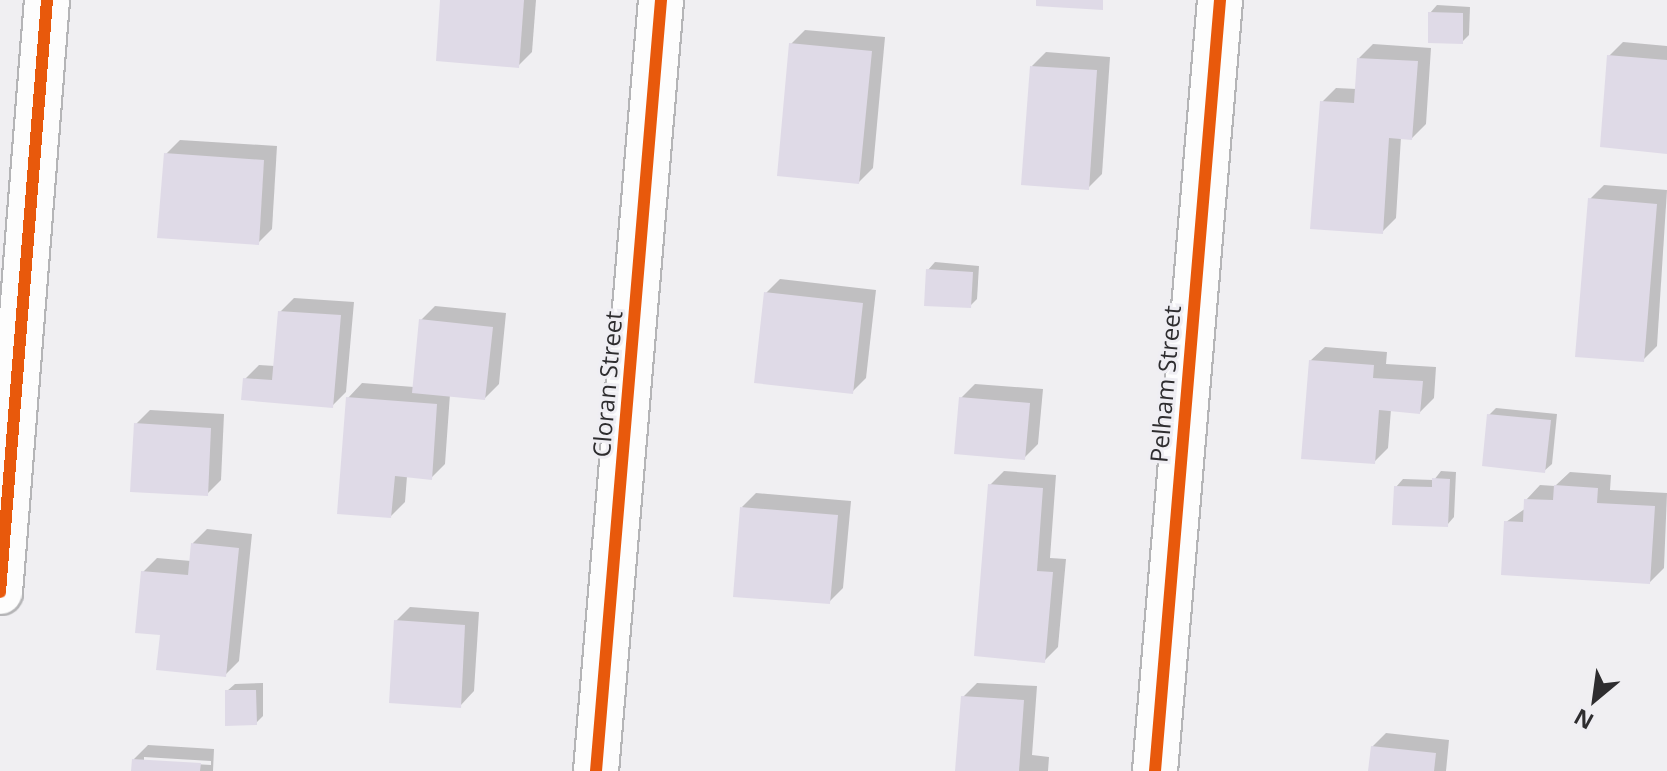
<!DOCTYPE html>
<html>
<head>
<meta charset="utf-8">
<style>
  body { margin:0 }
  #map { position:relative; width:1667px; height:771px; overflow:hidden; background:#f0eff2; font-family:"Open Sans",sans-serif }
  div>[style] { position:absolute }
  [style*='--x'] { left:calc(var(--x)*1px); top:calc(var(--y)*1px); width:calc(var(--w)*1px); rotate:calc(var(--a)*1deg) }
  .shadow>* { inset:0; background:#0003 }
  .building>* { inset:0; background:#dfdae7 }
  .roads { filter:drop-shadow(2px 0 #b5b5b7) drop-shadow(-2px 0 #b5b5b7) drop-shadow(0 2px #b5b5b7) drop-shadow(0 -2px #b5b5b7) }
  .street>* { height:44px; margin:-22px; padding:0 22px; transform-origin:22px; border-radius:22px; background:#fdfdfd }
  .cycleway>* { height:12px; margin:-6px; padding:0 6px; transform-origin:6px; border-radius:6px; background:#e8590c }
  span { translate:-50% -50%; white-space:nowrap; text-align:center; line-height:1.15; -webkit-text-stroke:6px #efeef3; paint-order:stroke }
  .street-label { font-size:24px; color:#2e2d2f }
  .north { position:absolute; left:1555px; top:659px; width:80px; height:80px; -webkit-text-stroke:6px #efeef3; paint-order:stroke; rotate:209deg; font-size:22px; font-weight:700; line-height:32px; text-align:center; color:#2e2d2f }
  .north::after { content:''; display:block; margin:auto; width:28px; height:36px; background:#2e2d2f; clip-path:polygon(50% 0,100% 100%,50% 72%,0 100%) }
</style>
</head>
<body>
<div id="map">
  <div class="shadow">
    <div style="clip-path:polygon(442px 0,536px 0,532px 52px,518px 66px)"></div>
    <div style="clip-path:polygon(1437px 5px,1470px 7px,1469px 35px,1462px 42px,1430px 13px)"></div>
    <div style="clip-path:polygon(805px 30px,885px 37px,873px 168px,859px 182px,791px 44px)"></div>
    <div style="clip-path:polygon(1623px 42px,1667px 46px,1667px 152px,1609px 56px)"></div>
    <div style="clip-path:polygon(1373px 44px,1431px 48px,1426px 124px,1412px 138px,1401px 137px,1396px 218px,1382px 232px,1322px 102px,1336px 88px,1357px 89px,1359px 58px)"></div>
    <div style="clip-path:polygon(1046px 52px,1110px 57px,1102px 174px,1088px 188px,1032px 66px)"></div>
    <div style="clip-path:polygon(180px 140px,277px 146px,272px 229px,258px 243px,166px 154px)"></div>
    <div style="clip-path:polygon(1604px 185px,1667px 190px,1657px 346px,1643px 360px,1590px 199px)"></div>
    <div style="clip-path:polygon(935px 262px,979px 266px,977px 299px,970px 306px,928px 270px)"></div>
    <div style="clip-path:polygon(780px 279px,876px 290px,866px 378px,852px 392px,766px 293px)"></div>
    <div style="clip-path:polygon(294px 298px,354px 302px,346px 392px,332px 406px,245px 379px,259px 365px,275px 366px,280px 312px)"></div>
    <div style="clip-path:polygon(435px 306px,506px 313px,499px 384px,485px 398px,450px 394px,445px 464px,431px 478px,407px 476px,405px 502px,391px 516px,348px 398px,362px 383px,414px 387px,421px 320px)"></div>
    <div style="clip-path:polygon(1325px 347px,1387px 352px,1386px 364px,1436px 367px,1434px 398px,1420px 412px,1391px 409px,1388px 448px,1374px 462px,1310px 361px)"></div>
    <div style="clip-path:polygon(975px 384px,1043px 389px,1038px 444px,1024px 458px,961px 398px)"></div>
    <div style="clip-path:polygon(1496px 408px,1557px 414px,1552px 464px,1544px 471px,1489px 415px)"></div>
    <div style="clip-path:polygon(150px 410px,224px 414px,221px 480px,207px 494px,136px 424px)"></div>
    <div style="clip-path:polygon(1004px 471px,1056px 475px,1050px 558px,1066px 559px,1058px 647px,1044px 661px,990px 485px)"></div>
    <div style="clip-path:polygon(1441px 471px,1456px 472px,1454px 517px,1447px 525px,1396px 487px,1403px 479px,1434px 480px)"></div>
    <div style="clip-path:polygon(1570px 472px,1611px 475px,1610px 490px,1667px 493px,1664px 568px,1650px 582px,1506px 522px,1526px 508px,1526px 500px,1540px 485px,1555px 486px)"></div>
    <div style="clip-path:polygon(756px 493px,851px 501px,843px 588px,829px 602px,742px 507px)"></div>
    <div style="clip-path:polygon(207px 529px,252px 534px,239px 661px,225px 675px,162px 633px,143px 572px,157px 558px,191px 561px,193px 543px)"></div>
    <div style="clip-path:polygon(410px 607px,479px 612px,474px 691px,460px 706px,396px 621px)"></div>
    <div style="clip-path:polygon(263px 683px,263px 716px,256px 723px,227px 691px,235px 684px)"></div>
    <div style="clip-path:polygon(977px 683px,1037px 686px,1032px 755px,1049px 757px,1048px 771px,957px 771px,963px 697px)"></div>
    <div style="clip-path:polygon(1386px 733px,1449px 740px,1446px 771px,1370px 771px,1372px 747px)"></div>
    <div style="clip-path:polygon(evenodd,148px 745px,214px 749px,213px 771px,133px 771px,134px 759px,148px 745px,144px 757px,211px 761px,211px 765px,144px 761px,144px 757px)"></div>
  </div>
  <div class="building">
    <div style="clip-path:polygon(440px 0,524px 0,519px 68px,436px 61px)"></div>
    <div style="clip-path:polygon(1036px 0,1103px 0,1103px 10px,1036px 6px)"></div>
    <div style="clip-path:polygon(1428px 12px,1463px 13px,1463px 44px,1428px 43px)"></div>
    <div style="clip-path:polygon(789px 43px,872px 51px,859px 184px,777px 176px)"></div>
    <div style="clip-path:polygon(1607px 55px,1667px 60px,1667px 154px,1600px 147px)"></div>
    <div style="clip-path:polygon(1357px 58px,1418px 61px,1412px 140px,1389px 138px,1383px 234px,1310px 229px,1320px 101px,1354px 103px)"></div>
    <div style="clip-path:polygon(1030px 66px,1097px 70px,1089px 190px,1021px 185px)"></div>
    <div style="clip-path:polygon(164px 153px,264px 160px,259px 245px,157px 238px)"></div>
    <div style="clip-path:polygon(1588px 198px,1657px 204px,1644px 362px,1575px 357px)"></div>
    <div style="clip-path:polygon(926px 269px,973px 272px,971px 308px,924px 306px)"></div>
    <div style="clip-path:polygon(764px 292px,863px 303px,853px 394px,754px 383px)"></div>
    <div style="clip-path:polygon(278px 311px,341px 315px,333px 408px,241px 400px,243px 378px,272px 380px)"></div>
    <div style="clip-path:polygon(419px 319px,493px 327px,485px 400px,412px 393px)"></div>
    <div style="clip-path:polygon(1309px 360px,1374px 365px,1373px 378px,1423px 381px,1420px 414px,1379px 410px,1375px 464px,1301px 459px)"></div>
    <div style="clip-path:polygon(346px 397px,437px 404px,432px 480px,395px 476px,391px 518px,337px 514px)"></div>
    <div style="clip-path:polygon(959px 397px,1030px 403px,1025px 460px,954px 454px)"></div>
    <div style="clip-path:polygon(1487px 414px,1551px 420px,1545px 473px,1482px 466px)"></div>
    <div style="clip-path:polygon(134px 423px,211px 428px,208px 496px,130px 492px)"></div>
    <div style="clip-path:polygon(1432px 478px,1450px 479px,1448px 527px,1392px 525px,1394px 486px,1432px 487px)"></div>
    <div style="clip-path:polygon(988px 484px,1043px 488px,1037px 571px,1053px 572px,1045px 663px,974px 656px)"></div>
    <div style="clip-path:polygon(1554px 485px,1598px 488px,1597px 503px,1655px 506px,1650px 584px,1501px 575px,1504px 521px,1523px 522px,1524px 499px,1553px 500px)"></div>
    <div style="clip-path:polygon(740px 507px,838px 515px,830px 604px,733px 597px)"></div>
    <div style="clip-path:polygon(191px 543px,239px 548px,226px 677px,156px 670px,160px 635px,135px 633px,141px 571px,188px 575px)"></div>
    <div style="clip-path:polygon(394px 620px,465px 625px,461px 708px,389px 703px)"></div>
    <div style="clip-path:polygon(225px 690px,256px 690px,257px 725px,225px 726px)"></div>
    <div style="clip-path:polygon(961px 696px,1024px 700px,1019px 771px,955px 771px)"></div>
    <div style="clip-path:polygon(1371px 746px,1436px 753px,1434px 771px,1368px 771px)"></div>
    <div style="clip-path:polygon(132px 759px,201px 763px,200px 771px,131px 771px)"></div>
  </div>
  <div class="roads">
    <div class="street">
      <div style="--x:0;--y:592;--w:594;--a:-85.46"></div>
      <div style="--x:596;--y:771;--w:774;--a:-85.18"></div>
      <div style="--x:1155;--y:771;--w:774;--a:-85.18"></div>
    </div>
  </div>
  <div class="cycleway">
    <div style="--x:0;--y:592;--w:594;--a:-85.46"></div>
    <div style="--x:596;--y:771;--w:774;--a:-85.18"></div>
    <div style="--x:1155;--y:771;--w:774;--a:-85.18"></div>
  </div>
  <div class="street-label">
    <span style="left:607px;top:384px;rotate:-85deg">Cloran Street</span>
    <span style="left:1165px;top:384px;rotate:-85deg">Pelham Street</span>
  </div>
  <div class="north">N</div>
</div>
</body>
</html>
